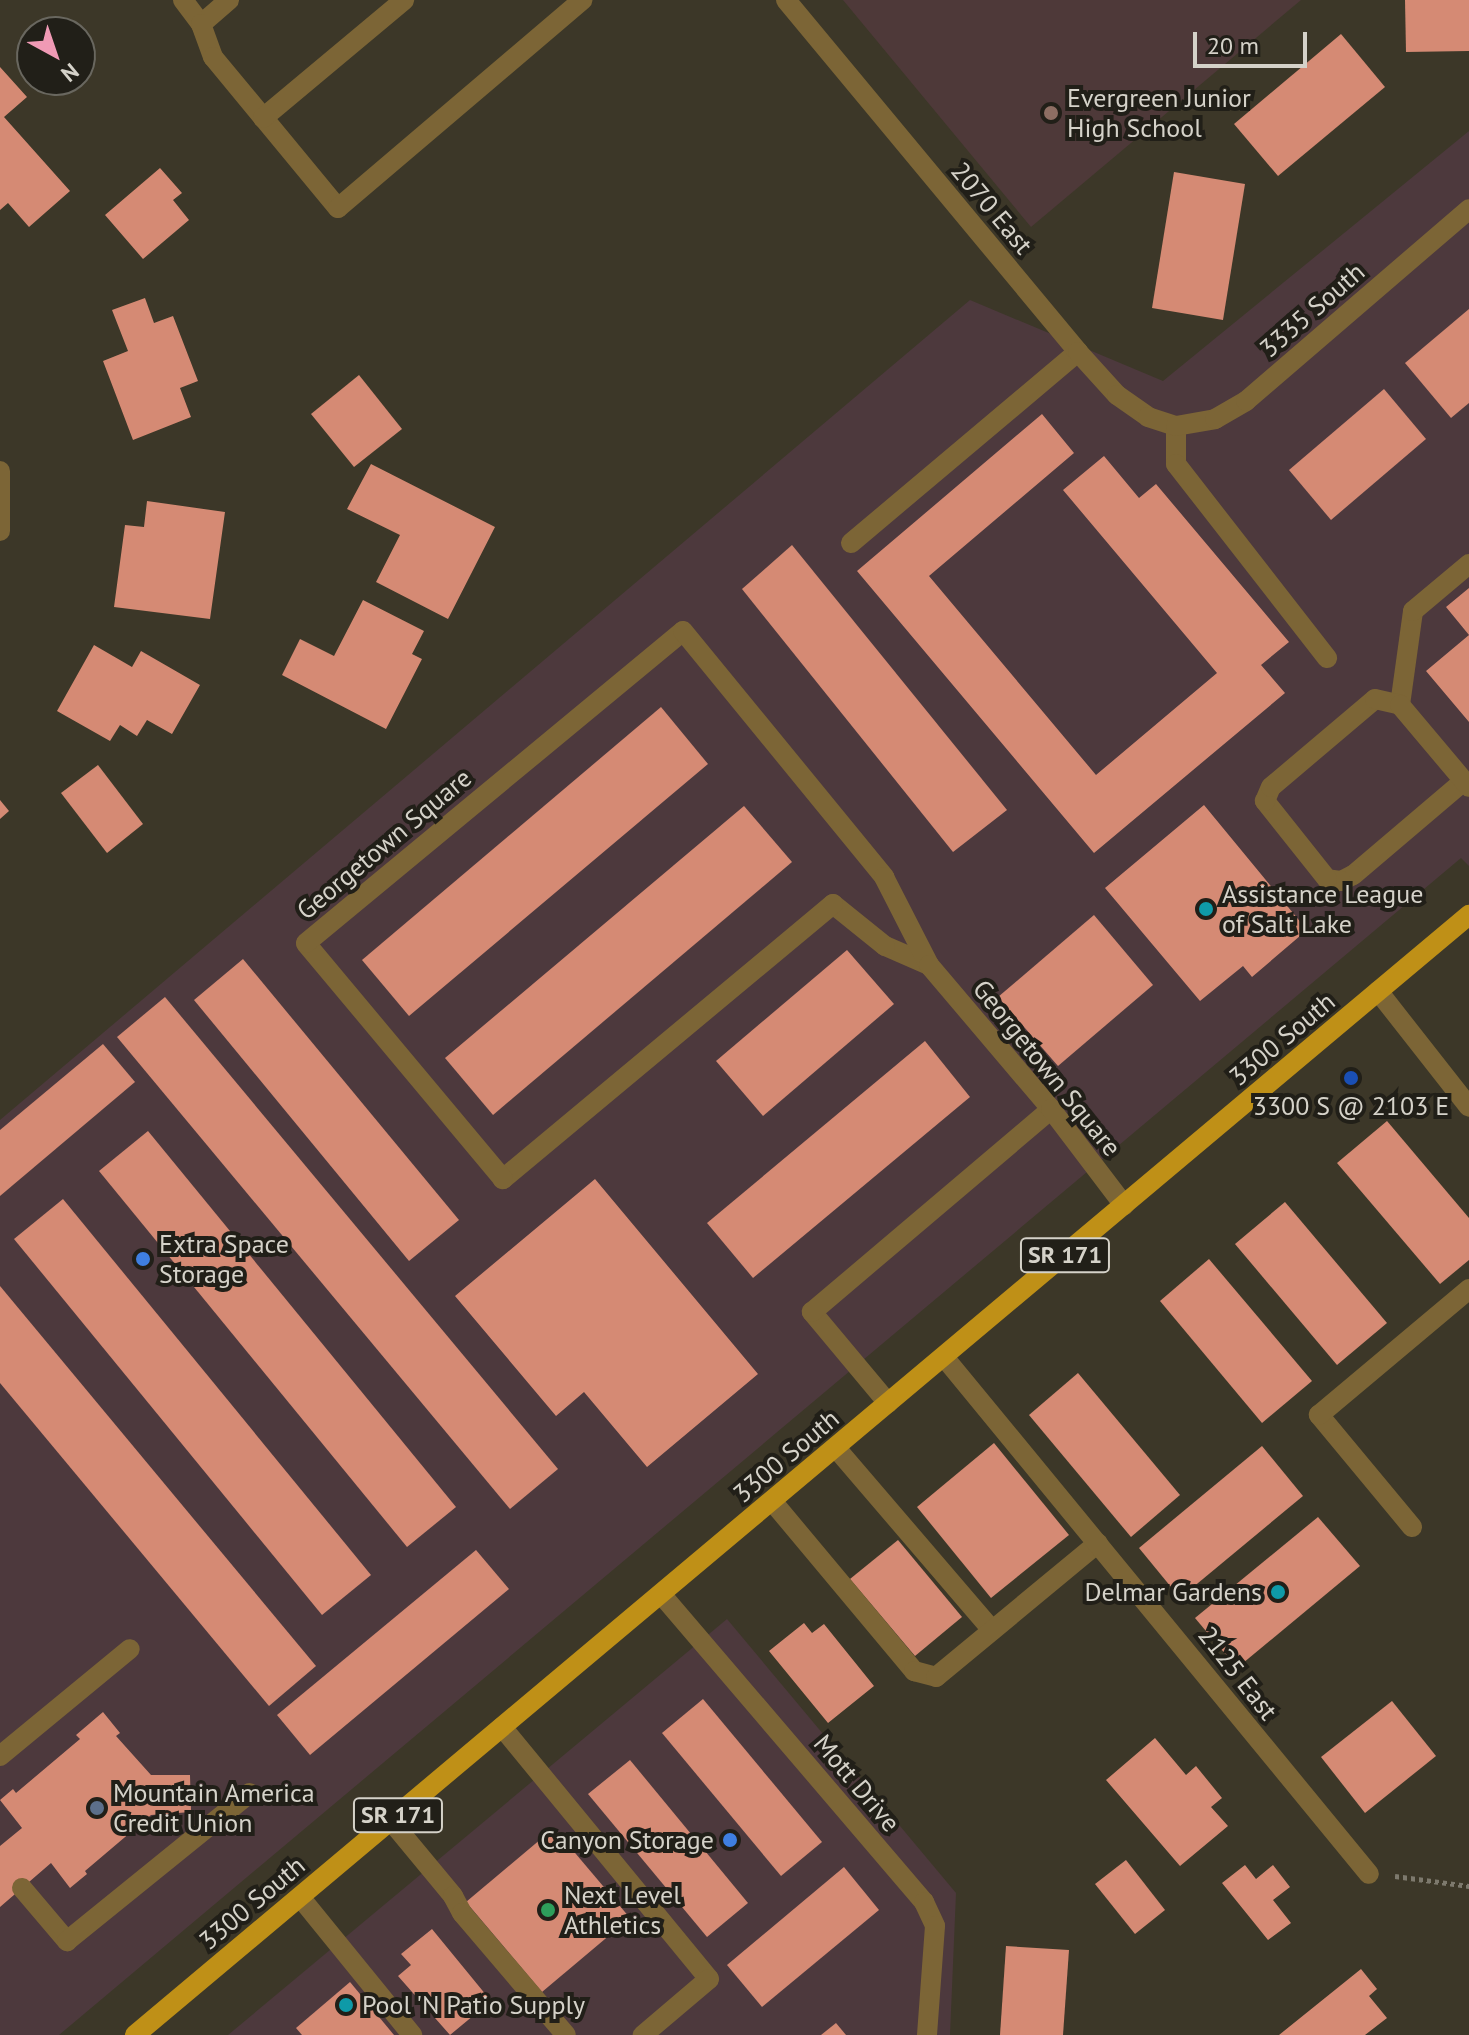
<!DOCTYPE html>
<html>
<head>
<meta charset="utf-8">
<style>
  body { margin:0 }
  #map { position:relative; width:1469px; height:2035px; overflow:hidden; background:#3c3728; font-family:"PT Sans",sans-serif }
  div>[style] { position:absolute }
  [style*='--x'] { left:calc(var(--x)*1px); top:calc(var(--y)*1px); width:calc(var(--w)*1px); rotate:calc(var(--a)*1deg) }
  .commercial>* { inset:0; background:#4d393d }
  .education>* { inset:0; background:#4e3939 }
  .building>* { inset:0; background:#d58a74 }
  .path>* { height:5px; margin-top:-2.5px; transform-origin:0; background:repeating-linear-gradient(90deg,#7d796d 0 4px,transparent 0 8px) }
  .lane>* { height:20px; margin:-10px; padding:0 10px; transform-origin:10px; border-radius:10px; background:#7c6536 }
  .street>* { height:20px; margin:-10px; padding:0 10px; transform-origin:10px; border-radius:10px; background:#7c6536 }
  .primary>* { height:20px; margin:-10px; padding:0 10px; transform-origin:10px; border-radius:10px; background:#bf9017 }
  .dots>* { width:22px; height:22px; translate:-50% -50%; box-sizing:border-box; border:4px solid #211f18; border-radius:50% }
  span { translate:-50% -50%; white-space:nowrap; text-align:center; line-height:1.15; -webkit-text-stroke:8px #211f18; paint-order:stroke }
  .shield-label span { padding:2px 6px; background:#211f18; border:2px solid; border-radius:6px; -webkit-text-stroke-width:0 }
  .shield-label { font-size:24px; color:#d5d2c9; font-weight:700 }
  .poi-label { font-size:26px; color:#d5d2c9 }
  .left { translate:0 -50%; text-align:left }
  .right { translate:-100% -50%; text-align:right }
  .street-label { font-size:26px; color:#d5d2c9 }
  .north { position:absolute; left:16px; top:16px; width:80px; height:80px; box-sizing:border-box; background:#211f18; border:2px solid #69675f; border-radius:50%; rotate:140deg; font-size:22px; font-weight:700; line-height:32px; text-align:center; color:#d5d2c9 }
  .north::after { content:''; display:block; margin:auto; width:28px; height:36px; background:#f09ab5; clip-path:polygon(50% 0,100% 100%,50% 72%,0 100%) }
  .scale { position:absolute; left:1193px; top:32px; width:114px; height:36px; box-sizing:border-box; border:4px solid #d5d2c9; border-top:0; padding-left:10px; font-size:24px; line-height:28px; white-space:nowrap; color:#d5d2c9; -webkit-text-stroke:6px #211f18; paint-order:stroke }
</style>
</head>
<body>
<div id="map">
  <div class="commercial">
    <div style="clip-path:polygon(1469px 131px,1469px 866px,1461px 858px,59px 2035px,0 2035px,0 1120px,970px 300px,1163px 381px)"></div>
    <div style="clip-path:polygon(727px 1619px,956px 1893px,950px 2035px,228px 2035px)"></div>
  </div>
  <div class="education">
    <div style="clip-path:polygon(843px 0,1301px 0,1031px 227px)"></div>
  </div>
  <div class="building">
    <div style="clip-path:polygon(1405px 0,1469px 0,1469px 51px,1406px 52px)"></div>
    <div style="clip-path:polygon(1341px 34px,1385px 87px,1278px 176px,1234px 124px)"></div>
    <div style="clip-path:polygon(0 67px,27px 97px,4px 117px,70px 191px,29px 227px,8px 203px,0 210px)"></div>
    <div style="clip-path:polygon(160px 168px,182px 193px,173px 200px,189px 220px,143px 259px,105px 215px)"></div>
    <div style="clip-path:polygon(1174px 172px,1245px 184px,1223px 320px,1152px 308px)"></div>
    <div style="clip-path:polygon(145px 298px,154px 323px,173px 316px,198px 381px,180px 388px,191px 417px,133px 440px,103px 361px,128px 351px,112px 310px)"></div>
    <div style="clip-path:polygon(1469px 309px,1469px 403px,1451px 418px,1405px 363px)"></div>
    <div style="clip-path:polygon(359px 375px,402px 429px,354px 467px,311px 414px)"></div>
    <div style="clip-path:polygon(1384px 389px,1426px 439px,1331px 520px,1289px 470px)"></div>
    <div style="clip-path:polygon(1042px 414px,1074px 453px,929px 576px,1096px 775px,1217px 673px,1063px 490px,1104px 456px,1139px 498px,1156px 484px,1289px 642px,1261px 665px,1285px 693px,1094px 853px,857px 571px)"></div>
    <div style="clip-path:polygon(371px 464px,495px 527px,448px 619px,376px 582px,400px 535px,347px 509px)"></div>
    <div style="clip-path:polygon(147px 501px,225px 512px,210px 619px,114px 607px,125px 525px,144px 527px)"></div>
    <div style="clip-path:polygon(792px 545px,1007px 810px,953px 852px,742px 589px)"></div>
    <div style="clip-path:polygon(1469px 588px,1469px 722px,1426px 671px,1469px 635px,1446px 607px)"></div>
    <div style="clip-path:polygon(363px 600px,424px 631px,412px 654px,422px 659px,386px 729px,282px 675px,300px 639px,334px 656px)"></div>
    <div style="clip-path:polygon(94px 645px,132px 667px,141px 651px,200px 685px,172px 734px,147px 720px,137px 736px,120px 725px,110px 741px,57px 711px)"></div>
    <div style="clip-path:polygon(661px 707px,708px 764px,409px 1016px,362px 960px)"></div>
    <div style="clip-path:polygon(98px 765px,143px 824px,107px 853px,61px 793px)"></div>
    <div style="clip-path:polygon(0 800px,9px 811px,0 819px)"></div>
    <div style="clip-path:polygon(1204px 805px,1307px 930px,1252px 977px,1243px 966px,1200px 1001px,1105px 888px)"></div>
    <div style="clip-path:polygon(744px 806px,792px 862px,493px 1115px,445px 1058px)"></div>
    <div style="clip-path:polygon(1094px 915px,1153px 985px,1058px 1066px,998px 997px)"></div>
    <div style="clip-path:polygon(847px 950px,894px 1004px,763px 1116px,716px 1061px)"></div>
    <div style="clip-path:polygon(243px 959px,459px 1220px,409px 1261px,194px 1000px)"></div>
    <div style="clip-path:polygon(165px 997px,558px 1469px,510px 1509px,117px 1037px)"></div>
    <div style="clip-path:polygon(925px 1041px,970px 1097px,753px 1278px,707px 1223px)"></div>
    <div style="clip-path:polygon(103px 1044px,135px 1082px,0 1196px,0 1130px)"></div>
    <div style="clip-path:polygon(1387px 1121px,1469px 1218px,1469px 1260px,1440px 1284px,1337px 1163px)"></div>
    <div style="clip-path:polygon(148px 1131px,456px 1507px,407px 1547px,99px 1171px)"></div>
    <div style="clip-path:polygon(595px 1179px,758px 1374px,647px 1467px,584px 1392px,556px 1416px,455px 1296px)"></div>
    <div style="clip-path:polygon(63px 1199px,371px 1575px,322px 1615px,14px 1239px)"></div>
    <div style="clip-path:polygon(1285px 1202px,1387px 1323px,1337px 1365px,1235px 1244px)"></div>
    <div style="clip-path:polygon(1209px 1259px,1312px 1381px,1262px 1423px,1160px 1301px)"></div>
    <div style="clip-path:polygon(0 1286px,316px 1666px,269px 1706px,0 1383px)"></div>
    <div style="clip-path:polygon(1078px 1373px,1180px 1495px,1131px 1537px,1029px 1415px)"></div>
    <div style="clip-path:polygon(994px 1443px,1069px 1535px,991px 1598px,917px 1507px)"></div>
    <div style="clip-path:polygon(1262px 1446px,1303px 1496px,1180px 1598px,1139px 1548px)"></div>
    <div style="clip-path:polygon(1318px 1517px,1360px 1566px,1237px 1668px,1195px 1618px)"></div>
    <div style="clip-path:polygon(898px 1540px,962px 1617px,915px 1656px,850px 1579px)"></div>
    <div style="clip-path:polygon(476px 1550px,509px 1589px,310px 1755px,277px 1715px)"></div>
    <div style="clip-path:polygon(804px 1623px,812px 1633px,824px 1624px,874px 1686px,828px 1723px,769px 1651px)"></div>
    <div style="clip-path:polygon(703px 1699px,822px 1842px,781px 1876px,662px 1733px)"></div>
    <div style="clip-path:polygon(1392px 1701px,1436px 1756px,1365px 1813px,1321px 1757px)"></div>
    <div style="clip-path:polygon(103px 1712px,120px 1733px,116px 1736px,151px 1775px,190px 1775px,191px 1812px,151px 1815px,85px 1871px,87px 1874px,70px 1888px,51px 1863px,0 1907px,0 1846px,22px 1828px,0 1800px,13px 1789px,16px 1793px,80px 1739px,76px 1735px)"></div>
    <div style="clip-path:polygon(1155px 1738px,1186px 1775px,1196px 1766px,1222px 1798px,1211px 1807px,1228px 1826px,1180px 1866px,1106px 1780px)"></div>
    <div style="clip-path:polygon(630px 1760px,748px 1903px,707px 1937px,588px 1794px)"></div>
    <div style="clip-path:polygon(554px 1828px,630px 1918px,542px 1992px,466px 1902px)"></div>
    <div style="clip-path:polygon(1126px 1860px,1165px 1910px,1135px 1934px,1095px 1884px)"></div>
    <div style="clip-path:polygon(1245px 1865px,1256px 1879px,1273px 1865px,1290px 1887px,1273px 1900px,1291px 1923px,1268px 1940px,1222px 1883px)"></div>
    <div style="clip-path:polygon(844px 1867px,879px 1910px,762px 2007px,727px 1965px)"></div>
    <div style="clip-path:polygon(432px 1929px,491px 2001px,450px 2035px,398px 1976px,411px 1965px,401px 1954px)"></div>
    <div style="clip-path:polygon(1006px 1946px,1069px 1950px,1063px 2035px,1000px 2035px)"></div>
    <div style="clip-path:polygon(1361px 1969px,1377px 1989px,1369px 1996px,1387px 2018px,1365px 2035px,1279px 2035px)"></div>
    <div style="clip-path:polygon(350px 1982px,394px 2035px,302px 2035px,296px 2028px)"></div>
    <div style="clip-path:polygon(836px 2023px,846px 2035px,821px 2035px)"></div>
  </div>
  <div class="path">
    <div style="--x:1395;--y:1876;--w:75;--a:7.7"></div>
  </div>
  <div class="lane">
    <div style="--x:183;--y:0;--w:30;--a:53"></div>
    <div style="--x:229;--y:0;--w:37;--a:139"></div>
    <div style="--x:201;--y:24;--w:35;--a:70"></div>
    <div style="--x:213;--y:57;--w:196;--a:50.4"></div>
    <div style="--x:338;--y:208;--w:321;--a:-40.4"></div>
    <div style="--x:263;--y:118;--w:184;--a:-39.9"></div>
    <div style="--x:1176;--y:426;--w:38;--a:90"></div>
    <div style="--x:1176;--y:464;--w:246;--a:52.1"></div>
    <div style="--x:851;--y:543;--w:297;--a:-40.1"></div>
    <div style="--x:1400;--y:705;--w:95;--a:-82.1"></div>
    <div style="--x:1413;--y:611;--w:73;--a:-40"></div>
    <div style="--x:1464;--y:781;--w:145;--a:139.7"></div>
    <div style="--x:1353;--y:875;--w:13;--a:153"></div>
    <div style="--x:1341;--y:881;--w:14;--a:-172"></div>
    <div style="--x:1327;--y:879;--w:100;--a:-128.5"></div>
    <div style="--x:1265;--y:801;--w:15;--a:-67"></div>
    <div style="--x:1271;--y:787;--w:136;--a:-40.2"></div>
    <div style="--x:1375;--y:699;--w:26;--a:13"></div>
    <div style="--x:1400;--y:705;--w:107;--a:49.9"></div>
    <div style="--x:888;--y:1403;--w:119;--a:-129.9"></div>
    <div style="--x:812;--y:1312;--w:314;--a:-40.3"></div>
    <div style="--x:836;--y:1448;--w:240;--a:49.4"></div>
    <div style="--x:772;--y:1501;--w:222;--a:50.1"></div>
    <div style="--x:914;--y:1671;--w:23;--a:15"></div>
    <div style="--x:936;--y:1677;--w:210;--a:-39.6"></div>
    <div style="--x:1412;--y:1527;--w:146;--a:-129.7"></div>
    <div style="--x:1319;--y:1415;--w:196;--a:-40"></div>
    <div style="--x:502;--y:1727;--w:326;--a:50.6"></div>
    <div style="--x:709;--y:1979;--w:87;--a:139.7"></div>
    <div style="--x:0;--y:1756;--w:168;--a:-39.5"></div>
    <div style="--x:391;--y:1821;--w:97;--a:50.4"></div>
    <div style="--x:453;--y:1896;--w:19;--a:62"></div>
    <div style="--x:462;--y:1913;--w:160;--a:49.6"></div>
    <div style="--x:22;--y:1888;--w:70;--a:49.7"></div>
    <div style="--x:67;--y:1941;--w:235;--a:-39"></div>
    <div style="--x:300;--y:1897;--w:178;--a:50.9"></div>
  </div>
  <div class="street">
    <div style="--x:786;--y:0;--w:457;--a:50.3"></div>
    <div style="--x:1078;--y:352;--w:58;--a:47.8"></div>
    <div style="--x:1117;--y:395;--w:38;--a:35"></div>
    <div style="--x:1148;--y:417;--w:29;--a:18"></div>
    <div style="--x:1176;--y:426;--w:40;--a:-10"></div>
    <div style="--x:1215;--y:419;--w:36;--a:-30"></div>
    <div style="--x:1246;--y:401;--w:294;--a:-40.7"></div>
    <div style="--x:0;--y:471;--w:60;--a:90"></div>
    <div style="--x:929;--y:965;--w:48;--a:-156.6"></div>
    <div style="--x:885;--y:946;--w:67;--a:-141.1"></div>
    <div style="--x:833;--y:904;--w:430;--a:140.2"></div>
    <div style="--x:503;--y:1179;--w:307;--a:-129.9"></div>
    <div style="--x:306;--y:943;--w:489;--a:-39.6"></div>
    <div style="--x:683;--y:631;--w:318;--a:50.7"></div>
    <div style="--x:884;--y:877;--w:99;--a:62.9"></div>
    <div style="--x:929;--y:965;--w:189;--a:49.7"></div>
    <div style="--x:1051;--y:1109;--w:121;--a:52.8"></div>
    <div style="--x:1378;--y:991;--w:147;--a:51.9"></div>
    <div style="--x:944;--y:1357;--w:669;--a:50.58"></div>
    <div style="--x:661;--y:1594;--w:405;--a:49.5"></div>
    <div style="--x:924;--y:1902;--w:26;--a:65"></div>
    <div style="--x:935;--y:1926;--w:109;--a:94.2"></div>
  </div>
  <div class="primary">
    <div style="--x:135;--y:2035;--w:1742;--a:-40.02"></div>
  </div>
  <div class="dots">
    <div style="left:1051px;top:113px;background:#8d6e63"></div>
    <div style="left:1206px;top:909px;background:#0f9aa8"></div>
    <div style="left:1351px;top:1078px;background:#1a4fb4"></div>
    <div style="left:143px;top:1259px;background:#3f7fe0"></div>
    <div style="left:1278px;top:1592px;background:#0f9aa8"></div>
    <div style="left:97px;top:1808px;background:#5c6f8a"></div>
    <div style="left:730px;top:1840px;background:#3f7fe0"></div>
    <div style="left:548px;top:1910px;background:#2e9e5b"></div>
    <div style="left:346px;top:2005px;background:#0f9aa8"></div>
  </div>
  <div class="shield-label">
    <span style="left:1065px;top:1255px">SR 171</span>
    <span style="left:398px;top:1815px">SR 171</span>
  </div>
  <div class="poi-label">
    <span class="left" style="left:1067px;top:113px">Evergreen Junior<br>High School</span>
    <span class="left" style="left:1222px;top:909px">Assistance League<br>of Salt Lake</span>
    <span style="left:1351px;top:1106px">3300 S @ 2103 E</span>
    <span class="left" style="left:159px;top:1259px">Extra Space<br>Storage</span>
    <span class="right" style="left:1262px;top:1592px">Delmar Gardens</span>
    <span class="left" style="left:113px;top:1808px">Mountain America<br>Credit Union</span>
    <span class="right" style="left:714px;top:1840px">Canyon Storage</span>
    <span class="left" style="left:564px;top:1910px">Next Level<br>Athletics</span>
    <span class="left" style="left:362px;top:2005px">Pool 'N Patio Supply</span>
  </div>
  <div class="street-label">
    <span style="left:992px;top:208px;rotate:50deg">2070 East</span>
    <span style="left:1312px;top:310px;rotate:-41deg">3335 South</span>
    <span style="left:384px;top:844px;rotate:-40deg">Georgetown Square</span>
    <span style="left:1282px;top:1039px;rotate:-40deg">3300 South</span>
    <span style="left:1047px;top:1068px;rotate:51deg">Georgetown Square</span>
    <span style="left:786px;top:1456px;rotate:-40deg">3300 South</span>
    <span style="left:1238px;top:1673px;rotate:52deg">2125 East</span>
    <span style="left:857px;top:1783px;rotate:50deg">Mott Drive</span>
    <span style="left:252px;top:1903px;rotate:-40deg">3300 South</span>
  </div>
  <div class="north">N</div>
  <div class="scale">20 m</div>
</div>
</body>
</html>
